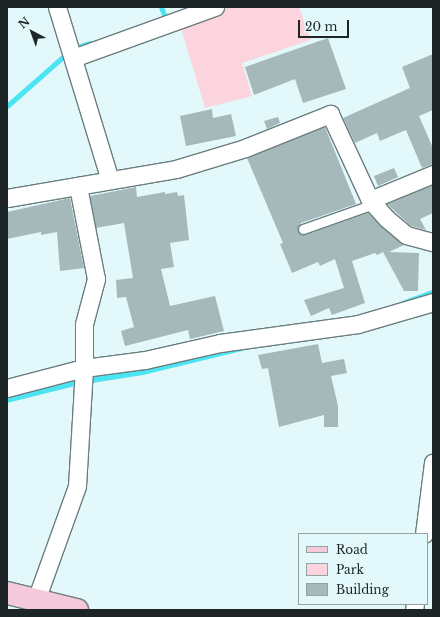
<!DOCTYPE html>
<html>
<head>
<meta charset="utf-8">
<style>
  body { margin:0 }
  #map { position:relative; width:440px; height:617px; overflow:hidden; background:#e3f8fa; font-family:"Libre Baskerville",serif }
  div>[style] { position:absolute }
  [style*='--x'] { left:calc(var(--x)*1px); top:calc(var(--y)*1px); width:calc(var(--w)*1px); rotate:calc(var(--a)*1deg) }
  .green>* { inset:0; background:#fbd4de }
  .water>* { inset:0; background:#4be4f3 }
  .stream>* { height:5px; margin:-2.5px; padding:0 2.5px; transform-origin:2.5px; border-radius:2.5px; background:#4be4f3 }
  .building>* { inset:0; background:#a5b8ba }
  .roads { filter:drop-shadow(1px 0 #6b7d7f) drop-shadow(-1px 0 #6b7d7f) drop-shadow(0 1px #6b7d7f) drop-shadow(0 -1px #6b7d7f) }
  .lane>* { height:9px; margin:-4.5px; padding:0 4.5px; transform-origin:4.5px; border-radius:4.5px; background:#fff }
  .street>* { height:17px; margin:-8.5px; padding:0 8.5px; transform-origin:8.5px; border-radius:8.5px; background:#fff }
  .secondary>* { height:22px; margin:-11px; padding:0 11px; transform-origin:11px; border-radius:11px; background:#f4cada }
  span { translate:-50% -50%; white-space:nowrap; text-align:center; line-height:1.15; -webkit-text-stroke:3.5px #e3f8fa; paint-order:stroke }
  .frame { position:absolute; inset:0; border:8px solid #1d2526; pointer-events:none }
  .legend { position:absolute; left:298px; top:533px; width:130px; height:72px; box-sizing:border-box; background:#e3f8fa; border:1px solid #94a4a5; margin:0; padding:5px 7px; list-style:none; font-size:12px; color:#1d2526 }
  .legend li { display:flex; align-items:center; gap:8px; height:20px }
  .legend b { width:20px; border:1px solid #94a4a5 }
  .north { position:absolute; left:12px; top:12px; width:40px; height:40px; -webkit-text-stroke:3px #e3f8fa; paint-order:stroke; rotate:319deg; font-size:11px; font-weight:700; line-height:16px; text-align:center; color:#1d2526 }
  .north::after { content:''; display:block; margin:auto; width:14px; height:18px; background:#1d2526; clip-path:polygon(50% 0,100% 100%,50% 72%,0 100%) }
  .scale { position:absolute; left:298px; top:20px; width:51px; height:18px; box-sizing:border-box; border:2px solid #1d2526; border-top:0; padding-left:5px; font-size:12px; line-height:14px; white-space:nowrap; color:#1d2526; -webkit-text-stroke:3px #e3f8fa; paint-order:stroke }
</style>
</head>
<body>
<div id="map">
  <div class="green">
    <div style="clip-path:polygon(229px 7px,299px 7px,311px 40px,242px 63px,252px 96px,205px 108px,180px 25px)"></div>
  </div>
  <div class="water">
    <div style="clip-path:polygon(248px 344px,250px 349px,143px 375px,79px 385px,7px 403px,7px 398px,90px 376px,143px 369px)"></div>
  </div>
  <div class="stream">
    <div style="--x:161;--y:7;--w:11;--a:68"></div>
    <div style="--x:78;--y:47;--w:13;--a:-18"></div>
    <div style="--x:7;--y:106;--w:77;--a:-41.3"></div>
    <div style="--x:402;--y:303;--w:33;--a:-20"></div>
  </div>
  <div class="building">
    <div style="clip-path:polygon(328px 38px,346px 89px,303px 103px,295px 79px,254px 95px,245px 67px)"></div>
    <div style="clip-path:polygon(433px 54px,433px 110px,419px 116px,433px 148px,433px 164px,422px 168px,406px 130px,380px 141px,377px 133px,355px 143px,343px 118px,410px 88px,402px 67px)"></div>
    <div style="clip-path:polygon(212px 109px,213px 118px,231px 114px,236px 136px,186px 146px,180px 116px)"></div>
    <div style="clip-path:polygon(278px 117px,280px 123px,267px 129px,264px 121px)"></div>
    <div style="clip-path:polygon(325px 127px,356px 204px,301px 223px,298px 231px,305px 235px,368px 213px,404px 245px,389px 252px,419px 253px,418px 291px,404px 291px,383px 252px,377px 255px,375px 253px,352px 261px,365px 303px,332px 315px,329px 308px,311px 316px,304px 300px,344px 288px,335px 259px,320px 266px,318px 262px,292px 273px,280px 244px,283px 243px,247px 158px)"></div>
    <div style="clip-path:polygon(394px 168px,398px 177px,378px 186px,374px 176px)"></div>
    <div style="clip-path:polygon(433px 185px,433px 213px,420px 219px,426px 230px,411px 226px,387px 204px)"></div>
    <div style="clip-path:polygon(136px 187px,137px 197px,165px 192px,165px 194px,177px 192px,178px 196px,184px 195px,189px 240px,170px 243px,174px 267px,161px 269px,170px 306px,215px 296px,224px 331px,190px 339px,188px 330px,125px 346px,121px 331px,134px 327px,126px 297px,117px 298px,116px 280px,133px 278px,124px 223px,96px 228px,90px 196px)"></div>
    <div style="clip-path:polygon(70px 198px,84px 268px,60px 271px,57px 232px,41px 235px,41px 232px,7px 239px,7px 212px)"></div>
    <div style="clip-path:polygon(318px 344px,322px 363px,344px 359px,347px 373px,331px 376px,338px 406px,338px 427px,324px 427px,324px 415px,279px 427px,268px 368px,262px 369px,258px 355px)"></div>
  </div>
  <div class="roads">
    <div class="lane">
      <div style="--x:303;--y:229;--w:75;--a:-19.4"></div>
    </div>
    <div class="street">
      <div style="--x:57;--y:7;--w:181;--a:73"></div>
      <div style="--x:73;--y:58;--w:151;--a:-19.8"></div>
      <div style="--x:7;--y:198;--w:171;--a:-9.7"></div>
      <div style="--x:176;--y:169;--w:72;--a:-16.9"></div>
      <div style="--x:245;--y:148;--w:92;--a:-21.8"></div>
      <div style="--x:330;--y:114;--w:95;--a:65.1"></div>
      <div style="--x:370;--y:200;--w:24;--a:48"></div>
      <div style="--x:386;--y:218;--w:26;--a:40"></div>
      <div style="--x:406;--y:235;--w:28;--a:15"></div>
      <div style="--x:370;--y:200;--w:68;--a:-22.4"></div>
      <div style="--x:7;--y:388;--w:80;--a:-14.6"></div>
      <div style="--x:84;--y:368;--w:62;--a:-7.5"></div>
      <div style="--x:145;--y:360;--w:77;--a:-12.8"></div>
      <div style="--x:220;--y:343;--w:139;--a:-7.8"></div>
      <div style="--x:358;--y:324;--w:78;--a:-16.3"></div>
      <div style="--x:424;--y:534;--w:72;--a:-82.8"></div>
      <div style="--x:36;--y:600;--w:121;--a:-70.2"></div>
      <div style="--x:77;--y:486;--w:118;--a:-86.6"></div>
      <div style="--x:84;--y:368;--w:44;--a:-90"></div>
      <div style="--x:84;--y:324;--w:47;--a:-75.1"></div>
      <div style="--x:96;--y:279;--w:95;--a:-101"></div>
      <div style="--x:414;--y:610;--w:6;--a:-81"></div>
    </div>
    <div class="secondary">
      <div style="--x:7;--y:593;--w:72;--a:13.7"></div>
    </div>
  </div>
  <div class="frame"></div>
  <ul class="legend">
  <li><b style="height:5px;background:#f4cada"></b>Road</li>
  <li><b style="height:11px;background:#fbd4de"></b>Park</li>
  <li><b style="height:11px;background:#a5b8ba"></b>Building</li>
  </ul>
  <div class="north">N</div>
  <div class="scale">20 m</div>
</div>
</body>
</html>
